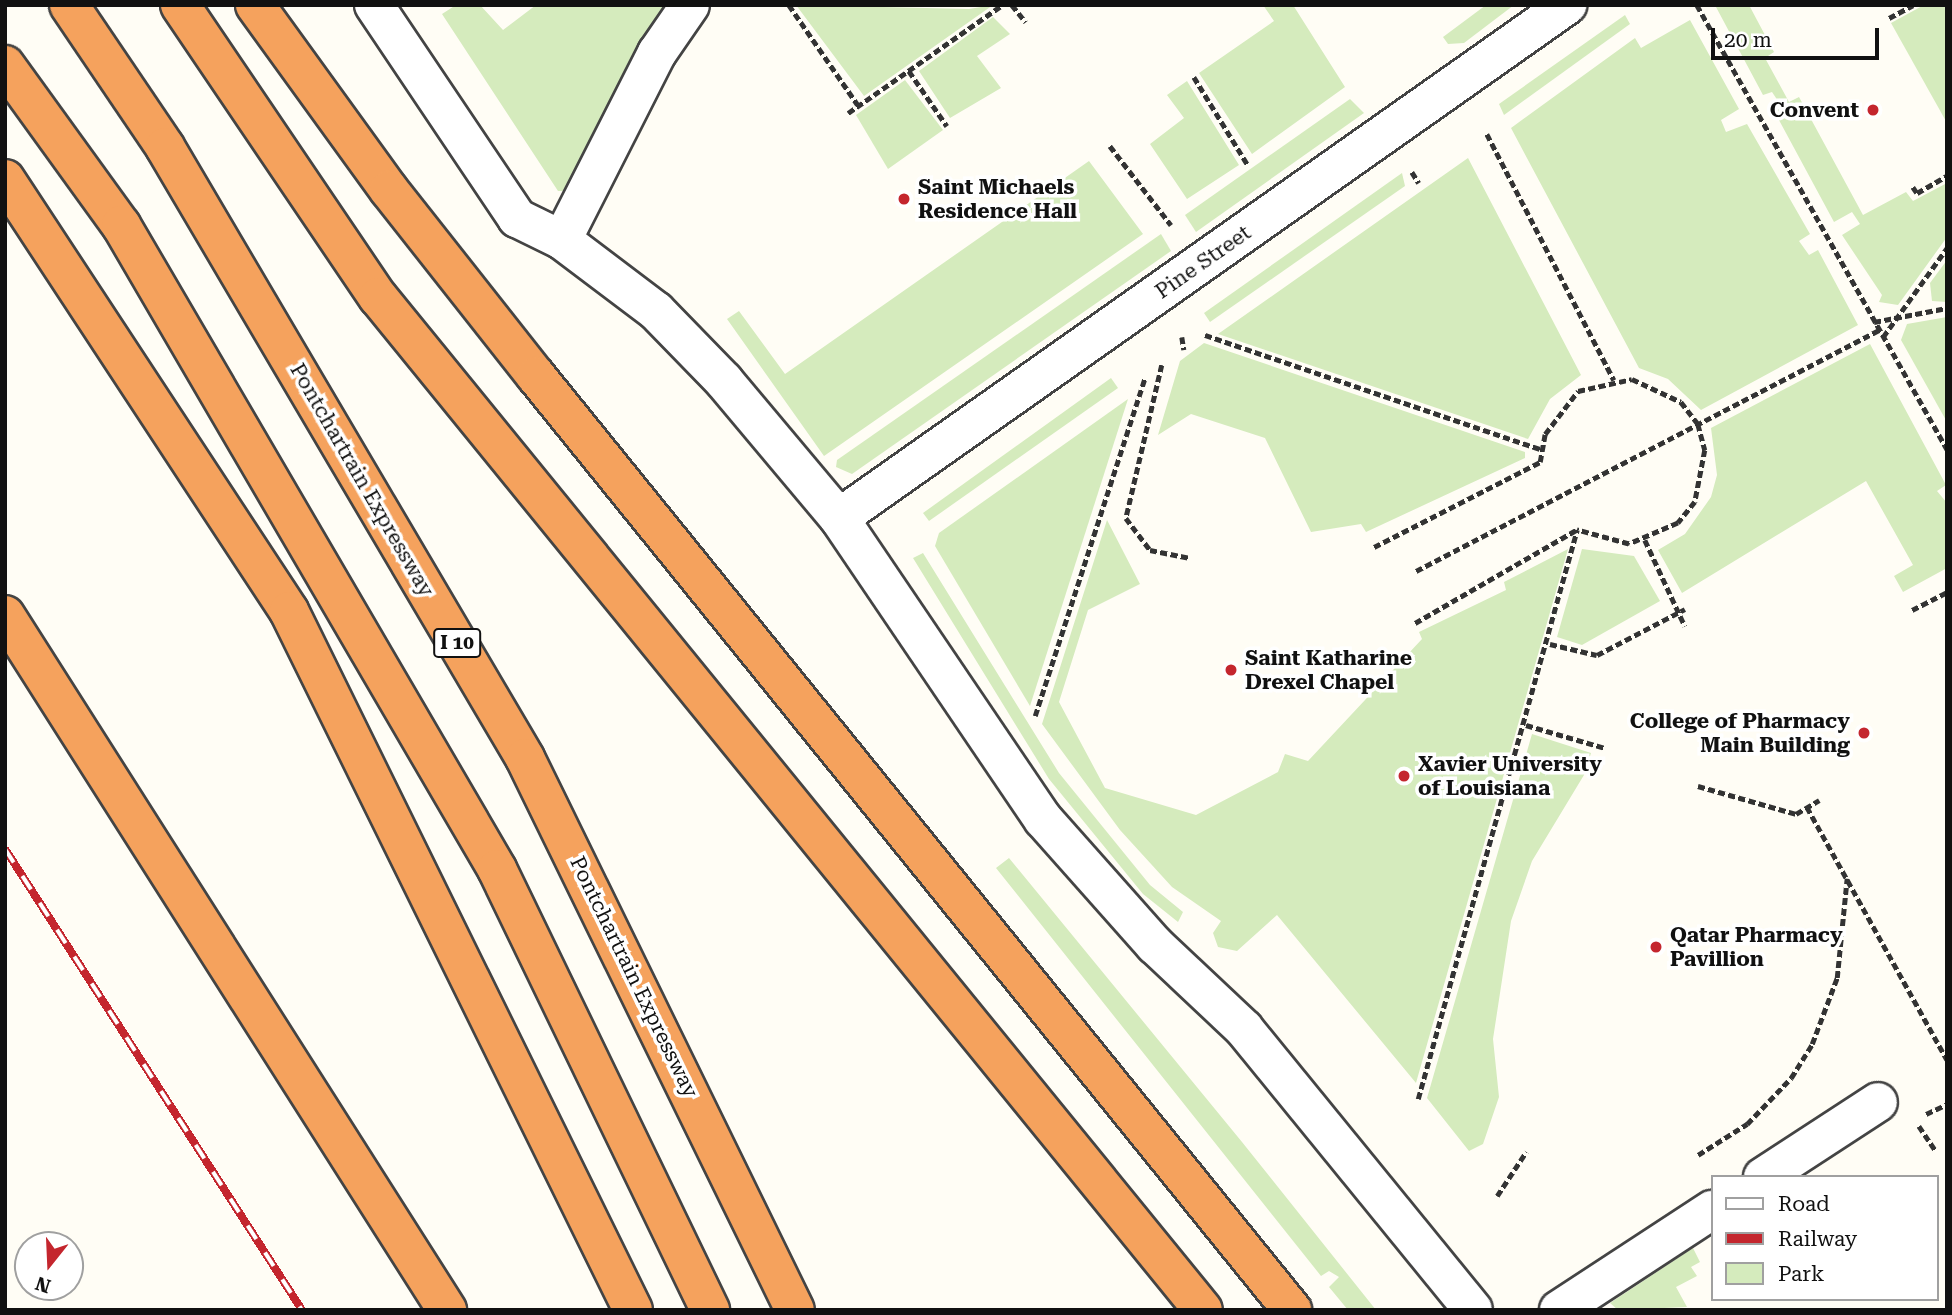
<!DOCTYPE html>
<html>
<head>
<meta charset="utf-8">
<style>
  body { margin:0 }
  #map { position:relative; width:1952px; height:1315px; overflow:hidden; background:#fffdf5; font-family:"Roboto Serif",serif }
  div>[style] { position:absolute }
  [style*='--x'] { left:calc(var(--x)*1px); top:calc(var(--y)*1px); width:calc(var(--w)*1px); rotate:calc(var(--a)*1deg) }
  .green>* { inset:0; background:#d5ebbd }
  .path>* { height:4.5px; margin-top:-2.25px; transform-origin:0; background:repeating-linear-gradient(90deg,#333 0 7px,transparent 0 10.5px) }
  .roads { filter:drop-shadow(2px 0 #444) drop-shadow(-2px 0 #444) drop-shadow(0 2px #444) drop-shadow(0 -2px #444) }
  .minor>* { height:38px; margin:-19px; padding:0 19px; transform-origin:19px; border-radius:19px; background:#fff }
  .highway>* { height:38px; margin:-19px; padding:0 19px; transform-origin:19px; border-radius:19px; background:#f5a25d }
  .rail>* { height:8px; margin-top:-4px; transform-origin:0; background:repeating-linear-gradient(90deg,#fff 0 16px,#c4262e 0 32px); box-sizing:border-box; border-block:2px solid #c4262e }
  .dots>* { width:19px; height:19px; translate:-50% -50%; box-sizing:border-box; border:4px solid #fff; border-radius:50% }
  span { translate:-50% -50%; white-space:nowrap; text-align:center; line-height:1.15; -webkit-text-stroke:7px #fff; paint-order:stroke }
  .shield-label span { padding:2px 5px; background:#fff; border:2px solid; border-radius:5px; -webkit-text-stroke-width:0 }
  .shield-label { font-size:19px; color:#111; font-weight:700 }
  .poi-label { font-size:21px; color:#111; font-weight:700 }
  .right { translate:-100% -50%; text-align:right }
  .left { translate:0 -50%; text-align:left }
  .street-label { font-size:21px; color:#111 }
  .frame { position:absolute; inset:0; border:7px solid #111; pointer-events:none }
  .legend { position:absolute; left:1711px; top:1175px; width:228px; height:126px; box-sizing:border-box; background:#fff; border:2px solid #a0a0a0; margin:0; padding:9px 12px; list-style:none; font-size:21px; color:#111 }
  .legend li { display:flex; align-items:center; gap:14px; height:35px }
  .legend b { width:35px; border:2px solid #a0a0a0 }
  .north { position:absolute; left:14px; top:1231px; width:70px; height:70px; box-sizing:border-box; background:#fff; border:2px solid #a0a0a0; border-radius:50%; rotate:198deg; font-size:19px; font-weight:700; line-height:28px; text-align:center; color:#111 }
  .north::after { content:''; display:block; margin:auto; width:24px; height:32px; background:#c4262e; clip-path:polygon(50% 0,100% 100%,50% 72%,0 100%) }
  .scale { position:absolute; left:1711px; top:28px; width:168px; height:32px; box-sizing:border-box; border:4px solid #111; border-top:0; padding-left:9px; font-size:21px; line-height:24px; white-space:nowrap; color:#111; -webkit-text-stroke:5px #fff; paint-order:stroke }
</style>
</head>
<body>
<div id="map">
  <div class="green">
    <div style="clip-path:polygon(456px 5px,480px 5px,503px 30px,536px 5px,668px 5px,567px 191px,558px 191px,442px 14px)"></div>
    <div style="clip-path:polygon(796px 5px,969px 9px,993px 5px,864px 96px)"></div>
    <div style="clip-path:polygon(1263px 5px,1293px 5px,1345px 87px,1252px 154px,1199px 73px,1274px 21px)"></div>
    <div style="clip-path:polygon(1486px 5px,1514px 5px,1464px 43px,1448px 44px,1443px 37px)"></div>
    <div style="clip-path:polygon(1749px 5px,1774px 52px,1765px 58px,1789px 102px,1799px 97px,1863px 215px,1906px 192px,1913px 201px,1947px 183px,1947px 237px,1898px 305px,1879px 302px,1882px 295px,1842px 235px,1860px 224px,1852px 212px,1834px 222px,1773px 109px,1780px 104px,1772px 92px,1763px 95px,1716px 7px)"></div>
    <div style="clip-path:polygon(1924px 5px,1947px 5px,1947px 123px,1891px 23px)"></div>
    <div style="clip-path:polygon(1625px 15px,1630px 24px,1504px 115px,1499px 104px)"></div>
    <div style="clip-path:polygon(993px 17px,1010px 34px,977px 56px,1001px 88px,950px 118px,919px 71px)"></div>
    <div style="clip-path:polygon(1690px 20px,1739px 109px,1721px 120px,1726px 132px,1747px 124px,1810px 234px,1799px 241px,1809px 255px,1818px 250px,1858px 325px,1701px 410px,1668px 379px,1639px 368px,1511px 128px,1635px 38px,1641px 48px)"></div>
    <div style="clip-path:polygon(905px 80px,943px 130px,888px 169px,856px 115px)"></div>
    <div style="clip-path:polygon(1187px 81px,1239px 165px,1187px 199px,1150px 144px,1184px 118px,1167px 95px)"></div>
    <div style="clip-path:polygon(1350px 99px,1364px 113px,1196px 232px,1185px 215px)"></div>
    <div style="clip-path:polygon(1468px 158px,1581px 375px,1550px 399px,1528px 439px,1218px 334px)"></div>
    <div style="clip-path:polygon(1089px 161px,1143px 234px,824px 456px,727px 319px,739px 311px,785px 374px)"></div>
    <div style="clip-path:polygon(1402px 173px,1405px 186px,1210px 322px,1204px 313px)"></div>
    <div style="clip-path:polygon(1161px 234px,1171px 251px,852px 474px,836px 467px,837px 460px)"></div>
    <div style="clip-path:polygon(1947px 260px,1947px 302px,1932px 301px,1930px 283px)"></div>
    <div style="clip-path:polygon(1947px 317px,1947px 422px,1901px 340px,1907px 324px)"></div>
    <div style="clip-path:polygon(1204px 343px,1525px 452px,1525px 458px,1366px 532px,1361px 524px,1311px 532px,1265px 438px,1191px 414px,1158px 435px,1180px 361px)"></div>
    <div style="clip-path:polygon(1870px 344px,1946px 485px,1937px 491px,1947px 503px,1947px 568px,1903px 592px,1894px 576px,1913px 565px,1866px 481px,1682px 593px,1658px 550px,1685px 534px,1711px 497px,1717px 475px,1711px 428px)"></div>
    <div style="clip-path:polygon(1111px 378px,1118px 388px,929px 521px,923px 513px)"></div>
    <div style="clip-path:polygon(1128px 399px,1030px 706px,935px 546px,939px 533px)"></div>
    <div style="clip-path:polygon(1107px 520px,1140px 584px,1088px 610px,1059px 702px,1105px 788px,1196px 815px,1278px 772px,1285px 754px,1308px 761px,1422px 639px,1419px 632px,1506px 590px,1504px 582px,1568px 549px,1416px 1083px,1277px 915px,1237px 951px,1218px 947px,1213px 933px,1221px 921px,1172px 887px,1120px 830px,1042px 724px)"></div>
    <div style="clip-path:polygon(1582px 549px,1634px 556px,1660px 601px,1582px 645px,1557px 637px)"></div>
    <div style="clip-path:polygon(923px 553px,1059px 773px,1150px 885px,1183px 912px,1178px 922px,1143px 894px,1049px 779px,913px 558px)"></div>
    <div style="clip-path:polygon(1532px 734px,1591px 753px,1584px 775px,1532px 861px,1511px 921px,1493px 1039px,1499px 1097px,1483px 1144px,1469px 1151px,1427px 1098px)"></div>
    <div style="clip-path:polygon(1009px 858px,1242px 1142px,1376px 1310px,1348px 1310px,1329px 1287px,1339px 1277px,1329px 1271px,1321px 1276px,996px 868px)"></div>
    <div style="clip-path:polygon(1693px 1248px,1700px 1262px,1691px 1267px,1697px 1276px,1676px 1287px,1687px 1307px,1618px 1310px,1610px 1303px)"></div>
  </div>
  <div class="path">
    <div style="--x:789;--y:5;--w:121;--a:55.4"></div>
    <div style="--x:1012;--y:5;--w:22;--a:51"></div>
    <div style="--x:1697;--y:5;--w:510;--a:60.62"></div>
    <div style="--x:1889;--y:18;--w:27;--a:-28"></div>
    <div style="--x:909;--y:71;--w:67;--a:55.4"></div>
    <div style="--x:1194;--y:77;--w:103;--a:58.5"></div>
    <div style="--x:848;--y:113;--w:188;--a:-35"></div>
    <div style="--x:1487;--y:134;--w:277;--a:62.7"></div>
    <div style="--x:1110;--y:146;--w:100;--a:52.3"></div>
    <div style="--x:1412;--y:172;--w:13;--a:58"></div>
    <div style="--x:1913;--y:187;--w:7;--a:56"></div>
    <div style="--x:1917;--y:193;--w:34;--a:-30"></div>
    <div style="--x:1874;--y:322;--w:74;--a:-10.9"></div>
    <div style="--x:1205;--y:335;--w:356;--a:18.8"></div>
    <div style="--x:1182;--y:337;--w:13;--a:81"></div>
    <div style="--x:1883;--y:337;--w:110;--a:-54.3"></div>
    <div style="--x:1162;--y:365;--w:157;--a:103.2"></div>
    <div style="--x:1126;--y:518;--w:40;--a:53"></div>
    <div style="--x:1150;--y:550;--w:41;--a:11.3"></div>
    <div style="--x:1645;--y:540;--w:95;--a:65.1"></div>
    <div style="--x:1374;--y:547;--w:186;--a:-27.1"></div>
    <div style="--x:1540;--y:462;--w:28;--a:-80"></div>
    <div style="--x:1545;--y:434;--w:54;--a:-52.5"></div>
    <div style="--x:1578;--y:391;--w:55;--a:-12.5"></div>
    <div style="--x:1632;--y:379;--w:54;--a:25.1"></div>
    <div style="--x:1681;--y:402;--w:28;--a:52"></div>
    <div style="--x:1698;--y:424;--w:27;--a:75"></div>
    <div style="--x:1705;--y:450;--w:53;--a:100.9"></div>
    <div style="--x:1695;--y:502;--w:27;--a:129"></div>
    <div style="--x:1678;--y:523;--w:53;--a:156.8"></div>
    <div style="--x:1629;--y:544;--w:54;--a:-164.9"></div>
    <div style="--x:1416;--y:571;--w:522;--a:-27.5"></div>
    <div style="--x:1912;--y:610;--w:39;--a:-27"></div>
    <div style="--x:1415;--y:623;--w:186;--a:-30"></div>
    <div style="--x:1550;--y:644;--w:48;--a:13.2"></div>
    <div style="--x:1597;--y:655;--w:99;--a:-27.6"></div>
    <div style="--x:1035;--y:716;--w:355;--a:-72"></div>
    <div style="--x:1526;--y:725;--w:82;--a:16.2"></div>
    <div style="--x:1698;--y:786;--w:102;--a:15.9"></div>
    <div style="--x:1796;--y:814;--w:27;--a:-31"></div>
    <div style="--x:1807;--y:807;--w:289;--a:61"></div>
    <div style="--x:1418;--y:1099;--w:591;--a:-74.39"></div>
    <div style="--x:1926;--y:1114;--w:23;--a:-25"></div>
    <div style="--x:1919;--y:1126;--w:29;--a:56"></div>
    <div style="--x:1698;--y:1155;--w:58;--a:-32.3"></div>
    <div style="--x:1747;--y:1124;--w:64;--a:-46.3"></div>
    <div style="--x:1791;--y:1078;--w:40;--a:-58"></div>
    <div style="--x:1812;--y:1044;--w:71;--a:-69.3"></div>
    <div style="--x:1837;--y:978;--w:100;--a:-84.3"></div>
    <div style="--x:1497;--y:1196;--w:53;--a:-56.6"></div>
  </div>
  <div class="roads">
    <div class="minor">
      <div style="--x:374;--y:5;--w:257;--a:56.1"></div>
      <div style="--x:517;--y:218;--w:50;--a:26.1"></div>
      <div style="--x:562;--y:240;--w:118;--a:37.1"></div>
      <div style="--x:656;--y:311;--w:98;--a:45.8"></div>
      <div style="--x:724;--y:381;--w:179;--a:50"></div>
      <div style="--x:839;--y:518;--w:364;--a:55.9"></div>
      <div style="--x:1043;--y:819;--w:169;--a:48.4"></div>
      <div style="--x:1155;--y:945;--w:122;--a:43.3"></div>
      <div style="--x:1244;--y:1029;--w:362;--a:50.8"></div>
      <div style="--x:562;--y:240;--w:210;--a:-63.1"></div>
      <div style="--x:657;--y:53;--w:58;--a:-55.5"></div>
      <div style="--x:839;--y:518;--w:891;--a:-35.17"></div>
      <div style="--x:1763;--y:1177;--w:137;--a:-33.1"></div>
      <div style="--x:1559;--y:1310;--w:183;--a:-33.2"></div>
    </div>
    <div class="highway">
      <div style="--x:69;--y:5;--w:171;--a:55.9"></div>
      <div style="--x:165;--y:147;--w:709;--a:59.49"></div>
      <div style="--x:525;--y:758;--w:614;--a:63.94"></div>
      <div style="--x:180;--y:5;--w:353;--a:55.9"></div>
      <div style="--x:378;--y:297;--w:1306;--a:50.84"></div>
      <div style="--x:255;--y:5;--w:228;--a:54.1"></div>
      <div style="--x:389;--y:190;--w:237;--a:51.7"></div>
      <div style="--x:536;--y:376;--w:1202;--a:51.01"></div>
      <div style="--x:5;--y:65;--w:198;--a:54.1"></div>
      <div style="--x:121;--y:225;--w:746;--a:59.72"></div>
      <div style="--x:497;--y:869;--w:490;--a:64.2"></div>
      <div style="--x:5;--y:179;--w:517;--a:56.68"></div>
      <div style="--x:289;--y:611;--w:779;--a:63.8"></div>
      <div style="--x:5;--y:615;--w:824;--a:57.54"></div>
    </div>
  </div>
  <div class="rail">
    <div style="--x:5;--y:849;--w:548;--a:57.21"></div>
  </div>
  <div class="dots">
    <div style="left:1873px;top:110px;background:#c4262e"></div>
    <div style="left:904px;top:199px;background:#c4262e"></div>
    <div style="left:1231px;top:670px;background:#c4262e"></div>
    <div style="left:1864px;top:733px;background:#c4262e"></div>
    <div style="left:1404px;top:776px;background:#c4262e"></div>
    <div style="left:1656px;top:947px;background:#c4262e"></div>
  </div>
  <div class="shield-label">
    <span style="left:457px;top:643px">I 10</span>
  </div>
  <div class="poi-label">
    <span class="right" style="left:1859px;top:110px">Convent</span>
    <span class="left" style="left:918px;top:199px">Saint Michaels<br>Residence Hall</span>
    <span class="left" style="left:1245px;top:670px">Saint Katharine<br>Drexel Chapel</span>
    <span class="right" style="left:1850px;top:733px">College of Pharmacy<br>Main Building</span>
    <span class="left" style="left:1418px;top:776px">Xavier University<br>of Louisiana</span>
    <span class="left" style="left:1670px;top:947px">Qatar Pharmacy<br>Pavillion</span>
  </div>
  <div class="street-label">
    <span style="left:1203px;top:262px;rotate:-35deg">Pine Street</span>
    <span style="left:362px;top:480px;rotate:60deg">Pontchartrain Expressway</span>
    <span style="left:634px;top:977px;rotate:64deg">Pontchartrain Expressway</span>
  </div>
  <div class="frame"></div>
  <ul class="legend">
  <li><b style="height:9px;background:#fff"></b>Road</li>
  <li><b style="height:9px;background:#c4262e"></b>Railway</li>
  <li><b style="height:19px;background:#d5ebbd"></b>Park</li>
  </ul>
  <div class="north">N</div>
  <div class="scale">20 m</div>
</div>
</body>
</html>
